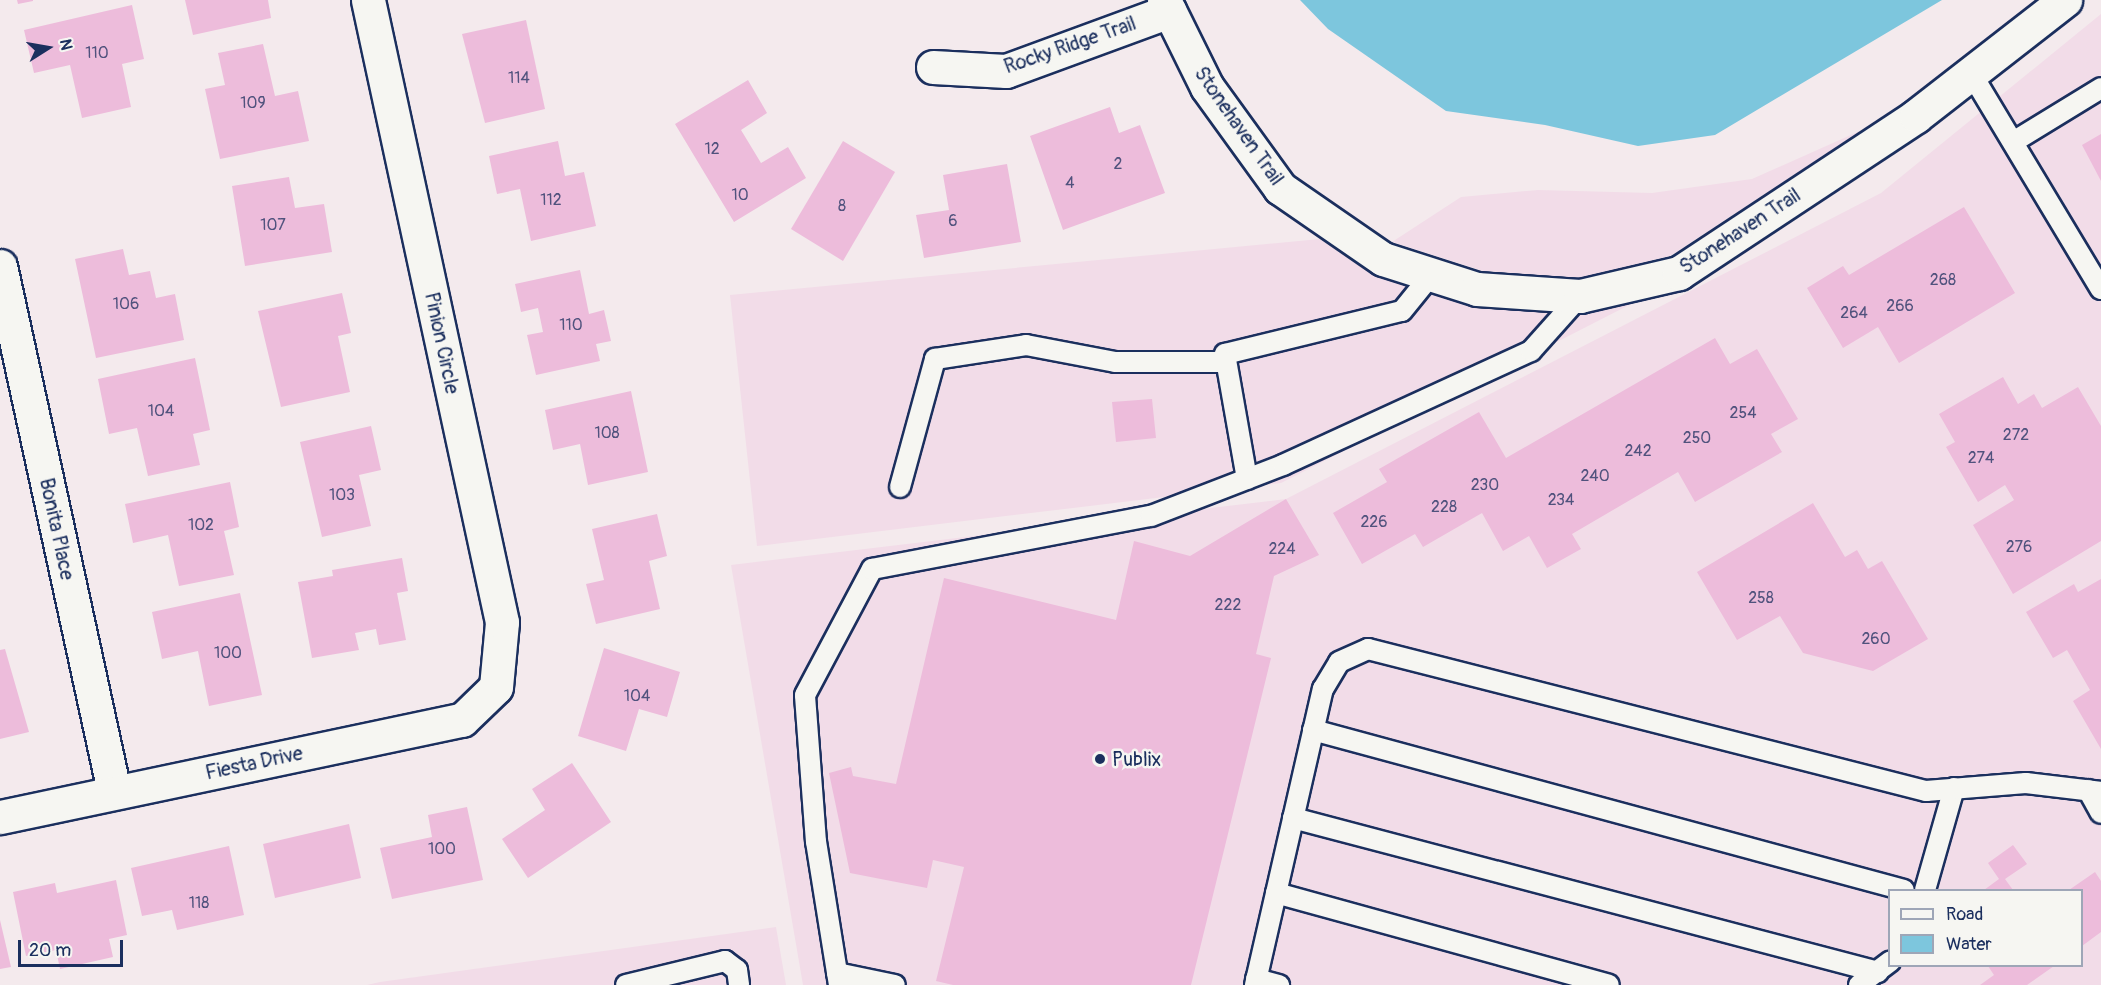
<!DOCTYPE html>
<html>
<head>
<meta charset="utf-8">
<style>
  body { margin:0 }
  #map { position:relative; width:2101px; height:985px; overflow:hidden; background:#f4eaed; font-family:Pangolin,sans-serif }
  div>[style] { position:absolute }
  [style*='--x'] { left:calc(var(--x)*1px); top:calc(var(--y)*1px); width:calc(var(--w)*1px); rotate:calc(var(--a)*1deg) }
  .built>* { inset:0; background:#f2dce8 }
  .water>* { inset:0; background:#7dc6dd }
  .building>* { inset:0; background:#edbcdb }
  .roads { filter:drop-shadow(2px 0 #1b2f5e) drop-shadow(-2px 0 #1b2f5e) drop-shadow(0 2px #1b2f5e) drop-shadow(0 -2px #1b2f5e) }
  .lane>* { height:20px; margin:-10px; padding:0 10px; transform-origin:10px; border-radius:10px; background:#f6f6f2 }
  .street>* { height:33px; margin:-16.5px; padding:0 16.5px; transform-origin:16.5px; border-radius:16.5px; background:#f6f6f2 }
  .dots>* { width:16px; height:16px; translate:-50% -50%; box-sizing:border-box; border:3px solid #f6f6f2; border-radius:50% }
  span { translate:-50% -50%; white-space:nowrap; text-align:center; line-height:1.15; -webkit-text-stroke:5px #f6f6f2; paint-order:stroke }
  .number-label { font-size:16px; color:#50527d }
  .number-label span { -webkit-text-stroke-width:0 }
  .street-label { font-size:20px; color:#1b2f5e }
  .poi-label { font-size:20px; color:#1b2f5e }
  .left { translate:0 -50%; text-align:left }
  .legend { position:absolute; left:1888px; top:889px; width:195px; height:78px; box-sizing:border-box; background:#f6f6f2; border:2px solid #9ea6b7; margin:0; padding:8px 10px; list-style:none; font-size:18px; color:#1b2f5e }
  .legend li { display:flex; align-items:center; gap:12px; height:30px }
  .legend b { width:30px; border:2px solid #9ea6b7 }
  .north { position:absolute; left:18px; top:18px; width:60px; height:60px; -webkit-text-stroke:4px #f6f6f2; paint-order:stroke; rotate:79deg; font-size:16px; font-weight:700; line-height:24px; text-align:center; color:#1b2f5e }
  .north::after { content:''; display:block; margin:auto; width:21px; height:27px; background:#1b2f5e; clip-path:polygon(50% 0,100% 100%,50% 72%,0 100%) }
  .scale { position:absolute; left:18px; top:940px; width:105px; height:27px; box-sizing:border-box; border:3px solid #1b2f5e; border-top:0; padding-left:8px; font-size:18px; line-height:21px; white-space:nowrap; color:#1b2f5e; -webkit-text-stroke:4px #f6f6f2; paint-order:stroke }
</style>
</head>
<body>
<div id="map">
  <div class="built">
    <div style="clip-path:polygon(evenodd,2101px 14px,2101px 985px,803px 985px,731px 565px,1286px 499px,1881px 193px,2101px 14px,1890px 890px,2082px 890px,2082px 966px,1890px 966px,1890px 890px)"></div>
    <div style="clip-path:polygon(1862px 130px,1670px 256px,1579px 278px,1483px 271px,1392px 242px,1461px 197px,1538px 190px,1652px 193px,1752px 179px)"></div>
    <div style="clip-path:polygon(1320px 239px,1371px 274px,1475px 306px,1578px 314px,1635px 302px,1281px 483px,757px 546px,730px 295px)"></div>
    <div style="clip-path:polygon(776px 927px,786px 985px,367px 985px,380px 982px)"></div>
  </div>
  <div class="water">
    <div style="clip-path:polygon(1300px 0,1942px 0,1715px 135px,1638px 146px,1545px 125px,1446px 111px,1328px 29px)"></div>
  </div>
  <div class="building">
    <div style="clip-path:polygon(17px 0,33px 0,33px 1px,18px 4px)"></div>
    <div style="clip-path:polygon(185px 0,268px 0,271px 18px,193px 35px)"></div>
    <div style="clip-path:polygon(132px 5px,144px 59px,122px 64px,131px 107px,82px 118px,70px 65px,34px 73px,24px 30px)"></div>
    <div style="clip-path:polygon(526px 20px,545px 109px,485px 123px,462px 34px)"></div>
    <div style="clip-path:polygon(263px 44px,275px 96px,298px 91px,309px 141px,220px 159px,205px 89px,225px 85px,218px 53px)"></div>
    <div style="clip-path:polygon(748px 80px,767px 113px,741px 130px,761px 163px,788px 147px,806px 178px,734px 222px,675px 124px)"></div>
    <div style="clip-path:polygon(1110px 107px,1119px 133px,1140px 125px,1165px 193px,1063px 230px,1030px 136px)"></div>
    <div style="clip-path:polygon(2101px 134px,2101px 181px,2082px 145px)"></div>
    <div style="clip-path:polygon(558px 141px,565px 176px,584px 172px,596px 226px,531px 241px,520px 189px,497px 194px,489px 156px)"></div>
    <div style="clip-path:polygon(843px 141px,895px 172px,843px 261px,791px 229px)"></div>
    <div style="clip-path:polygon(1007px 164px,1021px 242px,924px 258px,916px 215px,949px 210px,943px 175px)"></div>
    <div style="clip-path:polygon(289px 177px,295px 208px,324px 204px,332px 252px,245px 266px,232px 186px)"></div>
    <div style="clip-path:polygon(1964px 207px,2015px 293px,1899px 363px,1878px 327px,1843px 348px,1807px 288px,1843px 266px,1849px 275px)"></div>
    <div style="clip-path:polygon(123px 249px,129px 275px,150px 271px,156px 298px,175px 294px,184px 340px,96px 358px,75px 259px)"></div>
    <div style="clip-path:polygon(580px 270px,589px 314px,604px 310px,611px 341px,596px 344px,600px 361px,536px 375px,527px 335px,543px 332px,538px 308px,521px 312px,515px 284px)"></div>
    <div style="clip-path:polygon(342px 293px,351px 333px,338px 336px,350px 392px,281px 407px,258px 311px)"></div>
    <div style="clip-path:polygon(1715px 338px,1730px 364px,1757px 349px,1798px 419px,1771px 434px,1782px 452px,1695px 502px,1678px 472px,1572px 534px,1581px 549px,1547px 568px,1529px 536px,1503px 551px,1482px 513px,1423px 547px,1415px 534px,1362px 564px,1333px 513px,1387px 482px,1379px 469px,1479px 412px,1506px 458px)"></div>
    <div style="clip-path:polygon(195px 358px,210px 430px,193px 434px,200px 465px,148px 476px,137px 428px,109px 434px,98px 379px)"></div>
    <div style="clip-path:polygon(2003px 377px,2018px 404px,2034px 394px,2042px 408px,2078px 387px,2101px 426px,2101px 541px,2013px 594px,1973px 525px,2014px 500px,2005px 485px,1978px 502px,1946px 447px,1955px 442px,1939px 414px)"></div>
    <div style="clip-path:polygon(631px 391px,648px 472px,588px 485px,580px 444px,553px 450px,545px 410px)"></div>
    <div style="clip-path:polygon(1152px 399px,1156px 438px,1116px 442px,1112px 402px)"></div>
    <div style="clip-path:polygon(371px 426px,381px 470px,359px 475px,371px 526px,322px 537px,300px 442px)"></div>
    <div style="clip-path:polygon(230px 482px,239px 527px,224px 531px,234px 575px,179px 586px,168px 535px,133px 543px,125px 504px)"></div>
    <div style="clip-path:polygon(1286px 499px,1319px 555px,1274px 576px,1256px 654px,1271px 658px,1191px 985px,953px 985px,936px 981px,964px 867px,933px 860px,927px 888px,850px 873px,829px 773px,851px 767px,853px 776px,896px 784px,944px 578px,1116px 620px,1134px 541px,1190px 556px)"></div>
    <div style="clip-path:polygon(1813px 503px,1845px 557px,1857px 550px,1868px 569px,1882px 561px,1928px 639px,1873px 671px,1803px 653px,1780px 616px,1737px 640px,1697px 572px)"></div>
    <div style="clip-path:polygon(657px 514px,667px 556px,649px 561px,660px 609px,596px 624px,586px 584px,604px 580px,592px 529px)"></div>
    <div style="clip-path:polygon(402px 558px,408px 591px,397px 593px,406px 640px,379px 645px,376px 629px,355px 633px,359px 650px,312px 658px,298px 582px,333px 576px,332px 570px)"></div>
    <div style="clip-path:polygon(2101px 579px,2101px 749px,2073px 701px,2090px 690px,2067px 650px,2053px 658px,2026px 612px,2074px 584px,2078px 592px)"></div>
    <div style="clip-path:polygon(240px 593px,262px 695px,209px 706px,198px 651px,162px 659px,152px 612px)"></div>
    <div style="clip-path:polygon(604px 648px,680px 672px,667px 717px,639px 709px,626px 751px,578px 736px)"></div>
    <div style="clip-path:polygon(5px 649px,29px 732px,0 739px,0 650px)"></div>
    <div style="clip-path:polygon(572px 763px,611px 822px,528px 878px,502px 839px,545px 810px,532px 789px)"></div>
    <div style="clip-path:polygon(467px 807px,483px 880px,392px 899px,380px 848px,432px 837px,428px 815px)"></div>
    <div style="clip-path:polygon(349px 824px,361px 878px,275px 898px,263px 844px)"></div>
    <div style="clip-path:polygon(2013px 845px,2027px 864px,2005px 879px,2013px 890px,1984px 890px,1999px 879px,1988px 863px)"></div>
    <div style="clip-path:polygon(229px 846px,244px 915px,177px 930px,172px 910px,142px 916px,131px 868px)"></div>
    <div style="clip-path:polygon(2095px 872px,2101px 881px,2101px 932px,2082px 946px,2082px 890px,2069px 890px)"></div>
    <div style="clip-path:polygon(116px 880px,127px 935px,109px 939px,113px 957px,60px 969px,56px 950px,26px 956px,13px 892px,55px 883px,57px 893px)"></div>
    <div style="clip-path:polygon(0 920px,11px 967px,0 969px)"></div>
    <div style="clip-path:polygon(1988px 966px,2054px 966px,2027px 985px,1980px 985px,1994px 975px)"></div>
  </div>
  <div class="roads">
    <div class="lane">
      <div style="--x:1971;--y:73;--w:252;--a:59"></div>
      <div style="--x:2013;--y:142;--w:103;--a:-31.5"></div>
      <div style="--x:1247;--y:479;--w:127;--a:-100"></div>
      <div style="--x:1225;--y:354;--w:182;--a:-13.7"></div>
      <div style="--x:1402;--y:311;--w:48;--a:-51"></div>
      <div style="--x:900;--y:487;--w:133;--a:-74.7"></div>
      <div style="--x:935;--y:359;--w:92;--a:-8.7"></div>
      <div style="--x:1026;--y:345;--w:91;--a:10.8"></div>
      <div style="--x:1115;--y:362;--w:111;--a:0"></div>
      <div style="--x:1313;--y:730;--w:612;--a:15.15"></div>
      <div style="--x:2088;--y:790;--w:26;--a:61"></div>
      <div style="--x:1293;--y:818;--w:605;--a:14.75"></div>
      <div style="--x:1925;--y:890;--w:106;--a:-74.1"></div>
      <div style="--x:1276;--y:893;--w:345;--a:15.4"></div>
      <div style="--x:837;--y:973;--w:59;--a:11.7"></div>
      <div style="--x:1256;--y:979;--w:24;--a:15"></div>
      <div style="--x:626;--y:985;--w:102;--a:-13.6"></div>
      <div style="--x:725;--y:961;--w:15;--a:37"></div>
      <div style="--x:737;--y:970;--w:15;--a:82"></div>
      <div style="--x:839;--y:985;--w:145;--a:-99.1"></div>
      <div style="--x:816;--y:842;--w:147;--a:-94.3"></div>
      <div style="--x:805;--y:695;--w:143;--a:-62"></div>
      <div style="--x:872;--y:569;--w:284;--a:-10.8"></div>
      <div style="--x:1151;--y:516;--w:142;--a:-21.1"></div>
      <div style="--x:1283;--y:465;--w:273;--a:-24.7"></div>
      <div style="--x:1531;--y:351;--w:74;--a:-48.3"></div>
      <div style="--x:1255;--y:985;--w:304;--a:-77.1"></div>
      <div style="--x:1323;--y:689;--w:31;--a:-59"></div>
      <div style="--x:1339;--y:662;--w:32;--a:-24"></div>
      <div style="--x:1368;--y:649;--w:576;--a:14.28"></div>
      <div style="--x:1926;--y:791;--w:100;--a:-4.6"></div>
      <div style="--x:2026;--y:783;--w:76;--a:6.8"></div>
      <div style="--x:1859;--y:985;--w:39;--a:-37"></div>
    </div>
    <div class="street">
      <div style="--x:1164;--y:0;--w:97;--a:63.7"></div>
      <div style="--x:1207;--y:87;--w:125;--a:54.1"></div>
      <div style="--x:1280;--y:188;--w:125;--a:34.6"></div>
      <div style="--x:1383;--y:259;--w:99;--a:17.7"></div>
      <div style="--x:1477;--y:289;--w:103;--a:3.9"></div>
      <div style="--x:1580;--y:296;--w:102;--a:-13.1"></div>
      <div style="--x:1679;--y:273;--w:284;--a:-33.5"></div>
      <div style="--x:1916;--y:116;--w:189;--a:-37.9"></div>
      <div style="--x:933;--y:67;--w:73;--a:3.1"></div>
      <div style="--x:1006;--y:71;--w:174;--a:-20.2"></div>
      <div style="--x:0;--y:266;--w:537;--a:77.75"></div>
      <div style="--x:0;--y:817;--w:472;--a:-11.9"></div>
      <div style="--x:462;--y:720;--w:47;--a:-44.1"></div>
      <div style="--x:496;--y:687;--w:65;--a:-84.7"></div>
      <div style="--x:502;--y:622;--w:636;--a:-102.16"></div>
    </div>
  </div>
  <div class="dots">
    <div style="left:1100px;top:759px;background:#1b2f5e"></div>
  </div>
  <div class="number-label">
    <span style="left:97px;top:53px">110</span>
    <span style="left:519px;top:78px">114</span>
    <span style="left:253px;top:103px">109</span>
    <span style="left:712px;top:149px">12</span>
    <span style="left:1118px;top:164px">2</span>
    <span style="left:1070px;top:183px">4</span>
    <span style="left:740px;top:195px">10</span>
    <span style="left:551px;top:200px">112</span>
    <span style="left:842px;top:206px">8</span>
    <span style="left:953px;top:221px">6</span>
    <span style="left:273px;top:225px">107</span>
    <span style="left:1943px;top:280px">268</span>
    <span style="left:126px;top:304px">106</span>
    <span style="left:1900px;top:306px">266</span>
    <span style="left:1854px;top:313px">264</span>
    <span style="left:571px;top:325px">110</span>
    <span style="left:161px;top:411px">104</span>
    <span style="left:1743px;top:413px">254</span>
    <span style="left:607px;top:433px">108</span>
    <span style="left:2016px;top:435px">272</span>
    <span style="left:1697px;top:438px">250</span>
    <span style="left:1638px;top:451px">242</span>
    <span style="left:1981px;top:458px">274</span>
    <span style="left:1595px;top:476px">240</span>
    <span style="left:1485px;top:485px">230</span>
    <span style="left:342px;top:495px">103</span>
    <span style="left:1561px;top:500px">234</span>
    <span style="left:1444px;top:507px">228</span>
    <span style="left:1374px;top:522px">226</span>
    <span style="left:201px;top:525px">102</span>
    <span style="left:2019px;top:547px">276</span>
    <span style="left:1282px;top:549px">224</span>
    <span style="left:1761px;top:598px">258</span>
    <span style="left:1228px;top:605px">222</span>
    <span style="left:1876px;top:639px">260</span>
    <span style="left:228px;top:653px">100</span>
    <span style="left:637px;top:696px">104</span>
    <span style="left:442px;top:849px">100</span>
    <span style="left:199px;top:903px">118</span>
  </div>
  <div class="street-label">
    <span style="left:1070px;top:45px;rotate:-19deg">Rocky Ridge Trail</span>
    <span style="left:1239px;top:126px;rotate:55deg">Stonehaven Trail</span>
    <span style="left:1740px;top:231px;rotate:-33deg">Stonehaven Trail</span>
    <span style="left:442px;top:343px;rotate:78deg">Pinion Circle</span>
    <span style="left:57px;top:529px;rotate:78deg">Bonita Place</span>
    <span style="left:254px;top:763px;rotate:-12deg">Fiesta Drive</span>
  </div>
  <div class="poi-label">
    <span class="left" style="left:1112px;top:759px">Publix</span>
  </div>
  <ul class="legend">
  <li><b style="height:8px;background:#f6f6f2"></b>Road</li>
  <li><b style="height:16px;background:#7dc6dd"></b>Water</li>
  </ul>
  <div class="north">N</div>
  <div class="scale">20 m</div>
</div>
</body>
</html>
